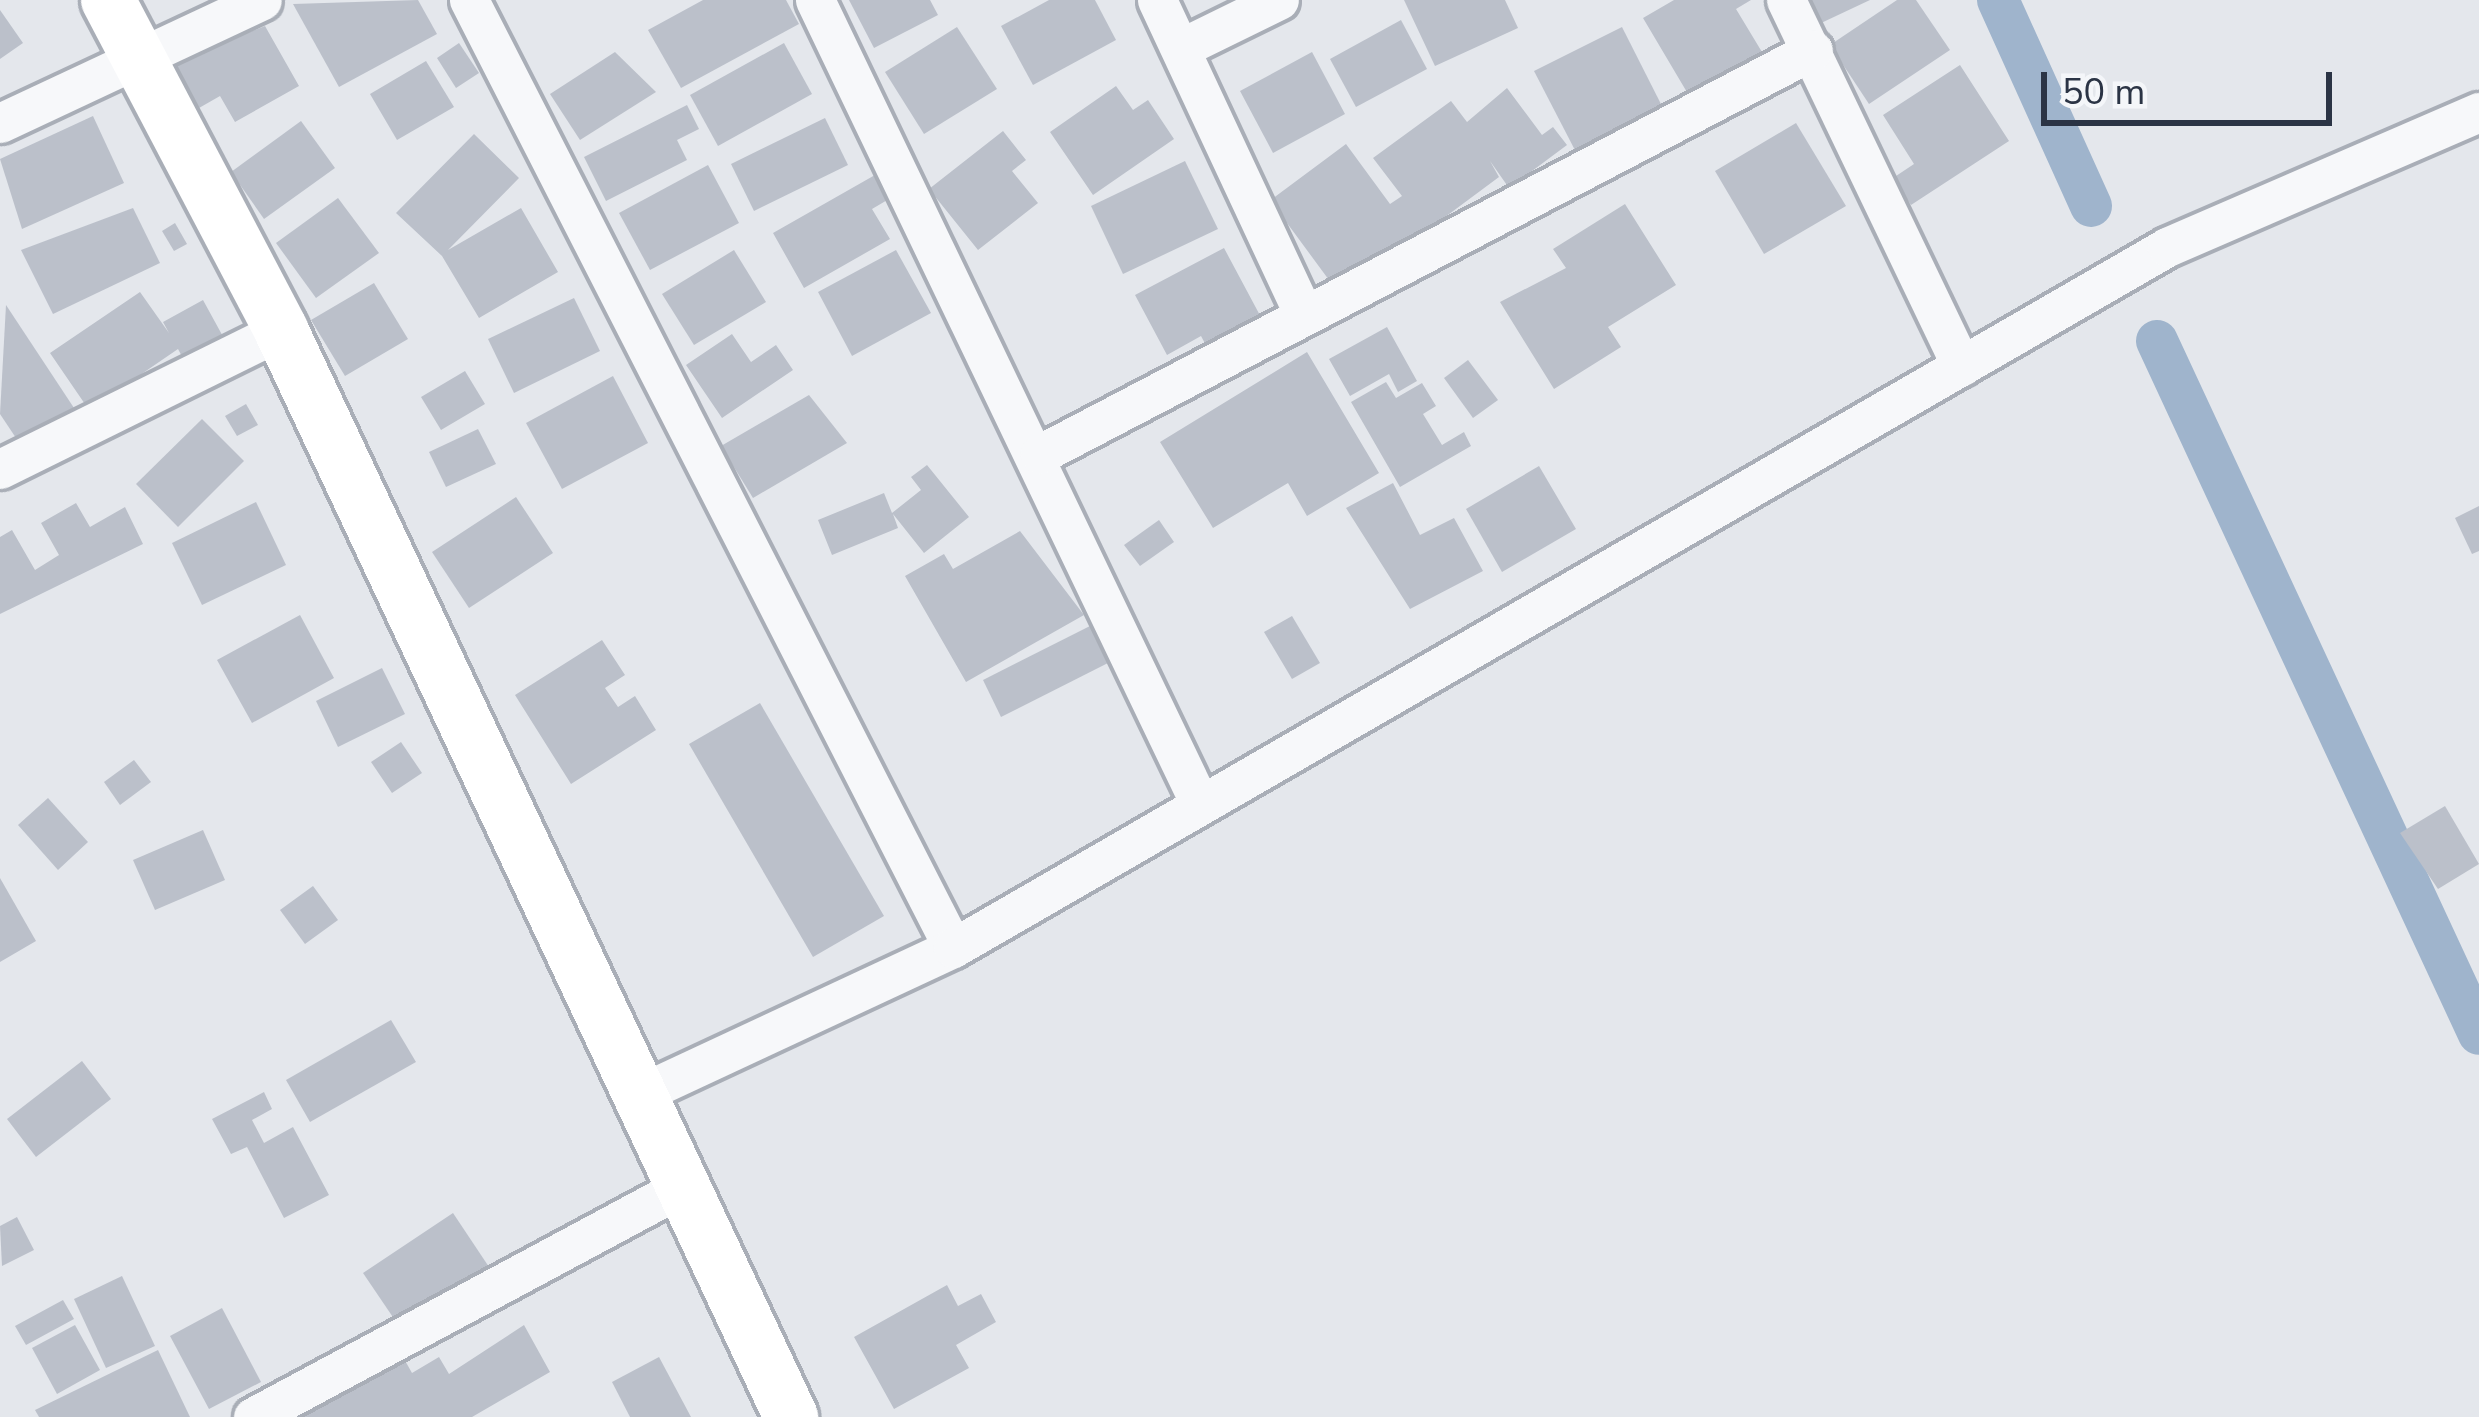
<!DOCTYPE html>
<html>
<head>
<meta charset="utf-8">
<style>
  body { margin:0 }
  #map { position:relative; width:2479px; height:1417px; overflow:hidden; background:#e4e7ec; font-family:"Nunito Sans",sans-serif }
  div>[style] { position:absolute }
  [style*='--x'] { left:calc(var(--x)*1px); top:calc(var(--y)*1px); width:calc(var(--w)*1px); rotate:calc(var(--a)*1deg) }
  .canal>* { height:42px; margin:-21px; padding:0 21px; transform-origin:21px; border-radius:21px; background:#9fb4cc }
  .building>* { inset:0; background:#bbc0ca }
  .roads { filter:drop-shadow(3px 0 #a9aeb7) drop-shadow(-3px 0 #a9aeb7) drop-shadow(0 3px #a9aeb7) drop-shadow(0 -3px #a9aeb7) }
  .street>* { height:39px; margin:-19.5px; padding:0 19.5px; transform-origin:19.5px; border-radius:19.5px; background:#f7f8fa }
  .secondary>* { height:54px; margin:-27px; padding:0 27px; transform-origin:27px; border-radius:27px; background:#fff }
  span { translate:-50% -50%; white-space:nowrap; text-align:center; line-height:1.15; -webkit-text-stroke:10px #f4f6f9; paint-order:stroke }
  .scale { position:absolute; left:2041px; top:72px; width:291px; height:54px; box-sizing:border-box; border:6px solid #2b3445; border-top:0; padding-left:15px; font-size:36px; line-height:42px; white-space:nowrap; color:#2b3445; -webkit-text-stroke:9px #f4f6f9; paint-order:stroke }
</style>
</head>
<body>
<div id="map">
  <div class="canal">
    <div style="--x:1998;--y:0;--w:226;--a:65.7"></div>
    <div style="--x:2157;--y:341;--w:764;--a:65.08"></div>
  </div>
  <div class="building">
    <div style="clip-path:polygon(418px 0,437px 34px,339px 87px,293px 4px)"></div>
    <div style="clip-path:polygon(703px 0,786px 0,799px 24px,681px 88px,648px 30px)"></div>
    <div style="clip-path:polygon(849px 0,930px 0,938px 15px,874px 48px)"></div>
    <div style="clip-path:polygon(1049px 0,1095px 0,1116px 40px,1033px 85px,1001px 26px)"></div>
    <div style="clip-path:polygon(1404px 0,1505px 0,1518px 28px,1435px 66px)"></div>
    <div style="clip-path:polygon(1674px 0,1751px 0,1736px 9px,1765px 57px,1691px 99px,1643px 18px)"></div>
    <div style="clip-path:polygon(1808px 0,1870px 0,1819px 24px)"></div>
    <div style="clip-path:polygon(1897px 0,1916px 0,1950px 50px,1869px 104px,1830px 45px)"></div>
    <div style="clip-path:polygon(0 10px,23px 43px,0 59px)"></div>
    <div style="clip-path:polygon(1401px 20px,1427px 69px,1356px 107px,1330px 59px)"></div>
    <div style="clip-path:polygon(265px 26px,299px 86px,235px 122px,220px 96px,192px 112px,165px 66px)"></div>
    <div style="clip-path:polygon(957px 27px,997px 89px,924px 134px,885px 72px)"></div>
    <div style="clip-path:polygon(1622px 27px,1665px 112px,1578px 156px,1534px 71px)"></div>
    <div style="clip-path:polygon(459px 43px,479px 73px,456px 88px,437px 58px)"></div>
    <div style="clip-path:polygon(784px 43px,812px 94px,718px 146px,690px 95px)"></div>
    <div style="clip-path:polygon(615px 52px,656px 92px,580px 140px,550px 94px)"></div>
    <div style="clip-path:polygon(1312px 52px,1345px 114px,1273px 153px,1240px 91px)"></div>
    <div style="clip-path:polygon(426px 61px,454px 107px,397px 140px,370px 94px)"></div>
    <div style="clip-path:polygon(1960px 65px,2009px 141px,1911px 205px,1893px 178px,1914px 164px,1883px 115px)"></div>
    <div style="clip-path:polygon(1116px 86px,1133px 110px,1148px 100px,1174px 139px,1093px 195px,1050px 132px)"></div>
    <div style="clip-path:polygon(1507px 88px,1542px 135px,1553px 127px,1567px 145px,1509px 188px,1490px 161px,1499px 177px,1340px 295px,1287px 223px,1276px 231px,1260px 208px,1346px 144px,1390px 204px,1402px 196px,1373px 158px,1451px 101px,1467px 122px)"></div>
    <div style="clip-path:polygon(687px 105px,699px 129px,677px 140px,687px 160px,606px 201px,584px 157px)"></div>
    <div style="clip-path:polygon(93px 116px,124px 183px,22px 229px,0 159px)"></div>
    <div style="clip-path:polygon(825px 118px,848px 165px,754px 211px,731px 164px)"></div>
    <div style="clip-path:polygon(301px 121px,335px 168px,264px 219px,231px 172px)"></div>
    <div style="clip-path:polygon(1796px 123px,1846px 206px,1764px 254px,1715px 171px)"></div>
    <div style="clip-path:polygon(1003px 131px,1026px 160px,1012px 171px,1038px 203px,978px 250px,929px 189px)"></div>
    <div style="clip-path:polygon(474px 134px,519px 178px,448px 250px,521px 208px,558px 272px,479px 318px,442px 256px,396px 213px)"></div>
    <div style="clip-path:polygon(1185px 161px,1218px 229px,1123px 274px,1091px 206px)"></div>
    <div style="clip-path:polygon(708px 165px,739px 223px,650px 270px,619px 213px)"></div>
    <div style="clip-path:polygon(875px 175px,889px 199px,872px 209px,890px 239px,804px 288px,773px 233px)"></div>
    <div style="clip-path:polygon(338px 198px,379px 253px,316px 298px,276px 243px)"></div>
    <div style="clip-path:polygon(1625px 204px,1676px 285px,1608px 327px,1621px 347px,1554px 389px,1500px 302px,1566px 268px,1553px 249px)"></div>
    <div style="clip-path:polygon(133px 208px,160px 263px,53px 314px,21px 250px)"></div>
    <div style="clip-path:polygon(175px 223px,187px 244px,174px 251px,162px 231px)"></div>
    <div style="clip-path:polygon(1224px 248px,1263px 321px,1208px 349px,1201px 336px,1167px 355px,1135px 295px)"></div>
    <div style="clip-path:polygon(734px 250px,766px 302px,694px 345px,662px 294px)"></div>
    <div style="clip-path:polygon(896px 250px,931px 313px,852px 356px,818px 292px)"></div>
    <div style="clip-path:polygon(374px 283px,408px 339px,345px 376px,311px 320px)"></div>
    <div style="clip-path:polygon(140px 292px,169px 333px,163px 322px,203px 300px,226px 342px,186px 364px,178px 349px,89px 410px,50px 353px)"></div>
    <div style="clip-path:polygon(574px 298px,600px 351px,514px 393px,488px 339px)"></div>
    <div style="clip-path:polygon(6px 305px,76px 411px,22px 447px,0 414px)"></div>
    <div style="clip-path:polygon(1387px 327px,1417px 381px,1398px 392px,1389px 374px,1350px 396px,1329px 359px)"></div>
    <div style="clip-path:polygon(732px 334px,751px 362px,776px 345px,793px 370px,722px 418px,686px 365px)"></div>
    <div style="clip-path:polygon(1307px 352px,1379px 473px,1307px 516px,1288px 483px,1213px 528px,1160px 442px)"></div>
    <div style="clip-path:polygon(1468px 360px,1498px 400px,1473px 418px,1444px 378px)"></div>
    <div style="clip-path:polygon(465px 371px,485px 404px,441px 430px,421px 397px)"></div>
    <div style="clip-path:polygon(613px 376px,648px 443px,562px 489px,526px 423px)"></div>
    <div style="clip-path:polygon(1386px 382px,1396px 398px,1422px 383px,1436px 406px,1423px 414px,1442px 445px,1464px 432px,1471px 446px,1400px 487px,1351px 402px)"></div>
    <div style="clip-path:polygon(809px 395px,847px 443px,753px 498px,721px 446px)"></div>
    <div style="clip-path:polygon(246px 404px,258px 425px,237px 436px,225px 416px)"></div>
    <div style="clip-path:polygon(202px 419px,244px 461px,178px 527px,136px 484px)"></div>
    <div style="clip-path:polygon(478px 429px,496px 464px,446px 487px,429px 452px)"></div>
    <div style="clip-path:polygon(927px 465px,969px 517px,924px 553px,893px 514px,898px 528px,832px 555px,818px 520px,884px 493px,892px 513px,921px 490px,911px 477px)"></div>
    <div style="clip-path:polygon(1539px 466px,1576px 529px,1502px 572px,1466px 509px)"></div>
    <div style="clip-path:polygon(1393px 483px,1420px 535px,1454px 518px,1483px 571px,1410px 609px,1346px 508px)"></div>
    <div style="clip-path:polygon(516px 497px,553px 553px,469px 608px,432px 552px)"></div>
    <div style="clip-path:polygon(256px 502px,286px 565px,202px 605px,172px 543px)"></div>
    <div style="clip-path:polygon(76px 503px,90px 527px,125px 507px,143px 544px,0 614px,0 537px,12px 530px,35px 570px,59px 555px,41px 523px)"></div>
    <div style="clip-path:polygon(2479px 506px,2479px 551px,2472px 554px,2455px 518px)"></div>
    <div style="clip-path:polygon(1159px 520px,1174px 542px,1140px 566px,1124px 545px)"></div>
    <div style="clip-path:polygon(1020px 531px,1084px 615px,966px 682px,905px 576px,944px 554px,953px 569px)"></div>
    <div style="clip-path:polygon(300px 615px,334px 678px,252px 723px,217px 660px)"></div>
    <div style="clip-path:polygon(1292px 616px,1320px 663px,1292px 679px,1264px 632px)"></div>
    <div style="clip-path:polygon(1090px 626px,1108px 663px,1001px 717px,983px 680px)"></div>
    <div style="clip-path:polygon(602px 640px,625px 675px,605px 688px,618px 707px,635px 696px,656px 730px,571px 784px,515px 695px)"></div>
    <div style="clip-path:polygon(382px 668px,405px 714px,338px 747px,316px 701px)"></div>
    <div style="clip-path:polygon(760px 703px,884px 916px,813px 957px,689px 744px)"></div>
    <div style="clip-path:polygon(401px 742px,422px 773px,392px 793px,371px 762px)"></div>
    <div style="clip-path:polygon(134px 760px,151px 782px,120px 805px,104px 782px)"></div>
    <div style="clip-path:polygon(48px 798px,88px 842px,58px 870px,18px 825px)"></div>
    <div style="clip-path:polygon(2445px 806px,2479px 864px,2438px 889px,2400px 833px)"></div>
    <div style="clip-path:polygon(203px 830px,225px 880px,155px 910px,133px 860px)"></div>
    <div style="clip-path:polygon(0 878px,36px 941px,0 962px)"></div>
    <div style="clip-path:polygon(313px 886px,338px 920px,305px 944px,280px 910px)"></div>
    <div style="clip-path:polygon(391px 1020px,416px 1062px,310px 1122px,286px 1080px)"></div>
    <div style="clip-path:polygon(82px 1061px,111px 1099px,36px 1157px,7px 1119px)"></div>
    <div style="clip-path:polygon(264px 1092px,272px 1109px,252px 1120px,264px 1143px,293px 1127px,329px 1195px,284px 1218px,247px 1147px,231px 1154px,212px 1119px)"></div>
    <div style="clip-path:polygon(453px 1213px,495px 1276px,405px 1335px,363px 1273px)"></div>
    <div style="clip-path:polygon(17px 1217px,34px 1250px,2px 1266px,0 1226px)"></div>
    <div style="clip-path:polygon(122px 1276px,155px 1346px,106px 1368px,74px 1299px)"></div>
    <div style="clip-path:polygon(947px 1285px,958px 1306px,981px 1294px,996px 1322px,956px 1345px,969px 1368px,894px 1409px,854px 1337px)"></div>
    <div style="clip-path:polygon(63px 1300px,74px 1319px,26px 1345px,15px 1326px)"></div>
    <div style="clip-path:polygon(222px 1308px,261px 1382px,209px 1409px,170px 1336px)"></div>
    <div style="clip-path:polygon(75px 1325px,100px 1370px,57px 1394px,32px 1348px)"></div>
    <div style="clip-path:polygon(524px 1325px,550px 1372px,472px 1417px,270px 1417px,403px 1357px,412px 1373px,439px 1357px,449px 1374px)"></div>
    <div style="clip-path:polygon(158px 1350px,190px 1417px,39px 1417px,35px 1410px)"></div>
    <div style="clip-path:polygon(659px 1357px,691px 1417px,630px 1417px,612px 1382px)"></div>
  </div>
  <div class="roads">
    <div class="street">
      <div style="--x:469;--y:0;--w:1064;--a:62.95"></div>
      <div style="--x:815;--y:0;--w:891;--a:64.41"></div>
      <div style="--x:1157;--y:0;--w:343;--a:65"></div>
      <div style="--x:1786;--y:0;--w:406;--a:64.4"></div>
      <div style="--x:1181;--y:48;--w:109;--a:-26.1"></div>
      <div style="--x:0;--y:123;--w:289;--a:-25.1"></div>
      <div style="--x:1040;--y:454;--w:872;--a:-27.59"></div>
      <div style="--x:0;--y:469;--w:313;--a:-26.3"></div>
      <div style="--x:646;--y:1091;--w:339;--a:-25"></div>
      <div style="--x:953;--y:948;--w:1402;--a:-30"></div>
      <div style="--x:2167;--y:247;--w:340;--a:-23.4"></div>
      <div style="--x:253;--y:1417;--w:493;--a:-28.2"></div>
    </div>
    <div class="secondary">
      <div style="--x:108;--y:0;--w:373;--a:62.3"></div>
      <div style="--x:281;--y:330;--w:1201;--a:64.86"></div>
    </div>
  </div>
  <div class="scale">50 m</div>
</div>
</body>
</html>
